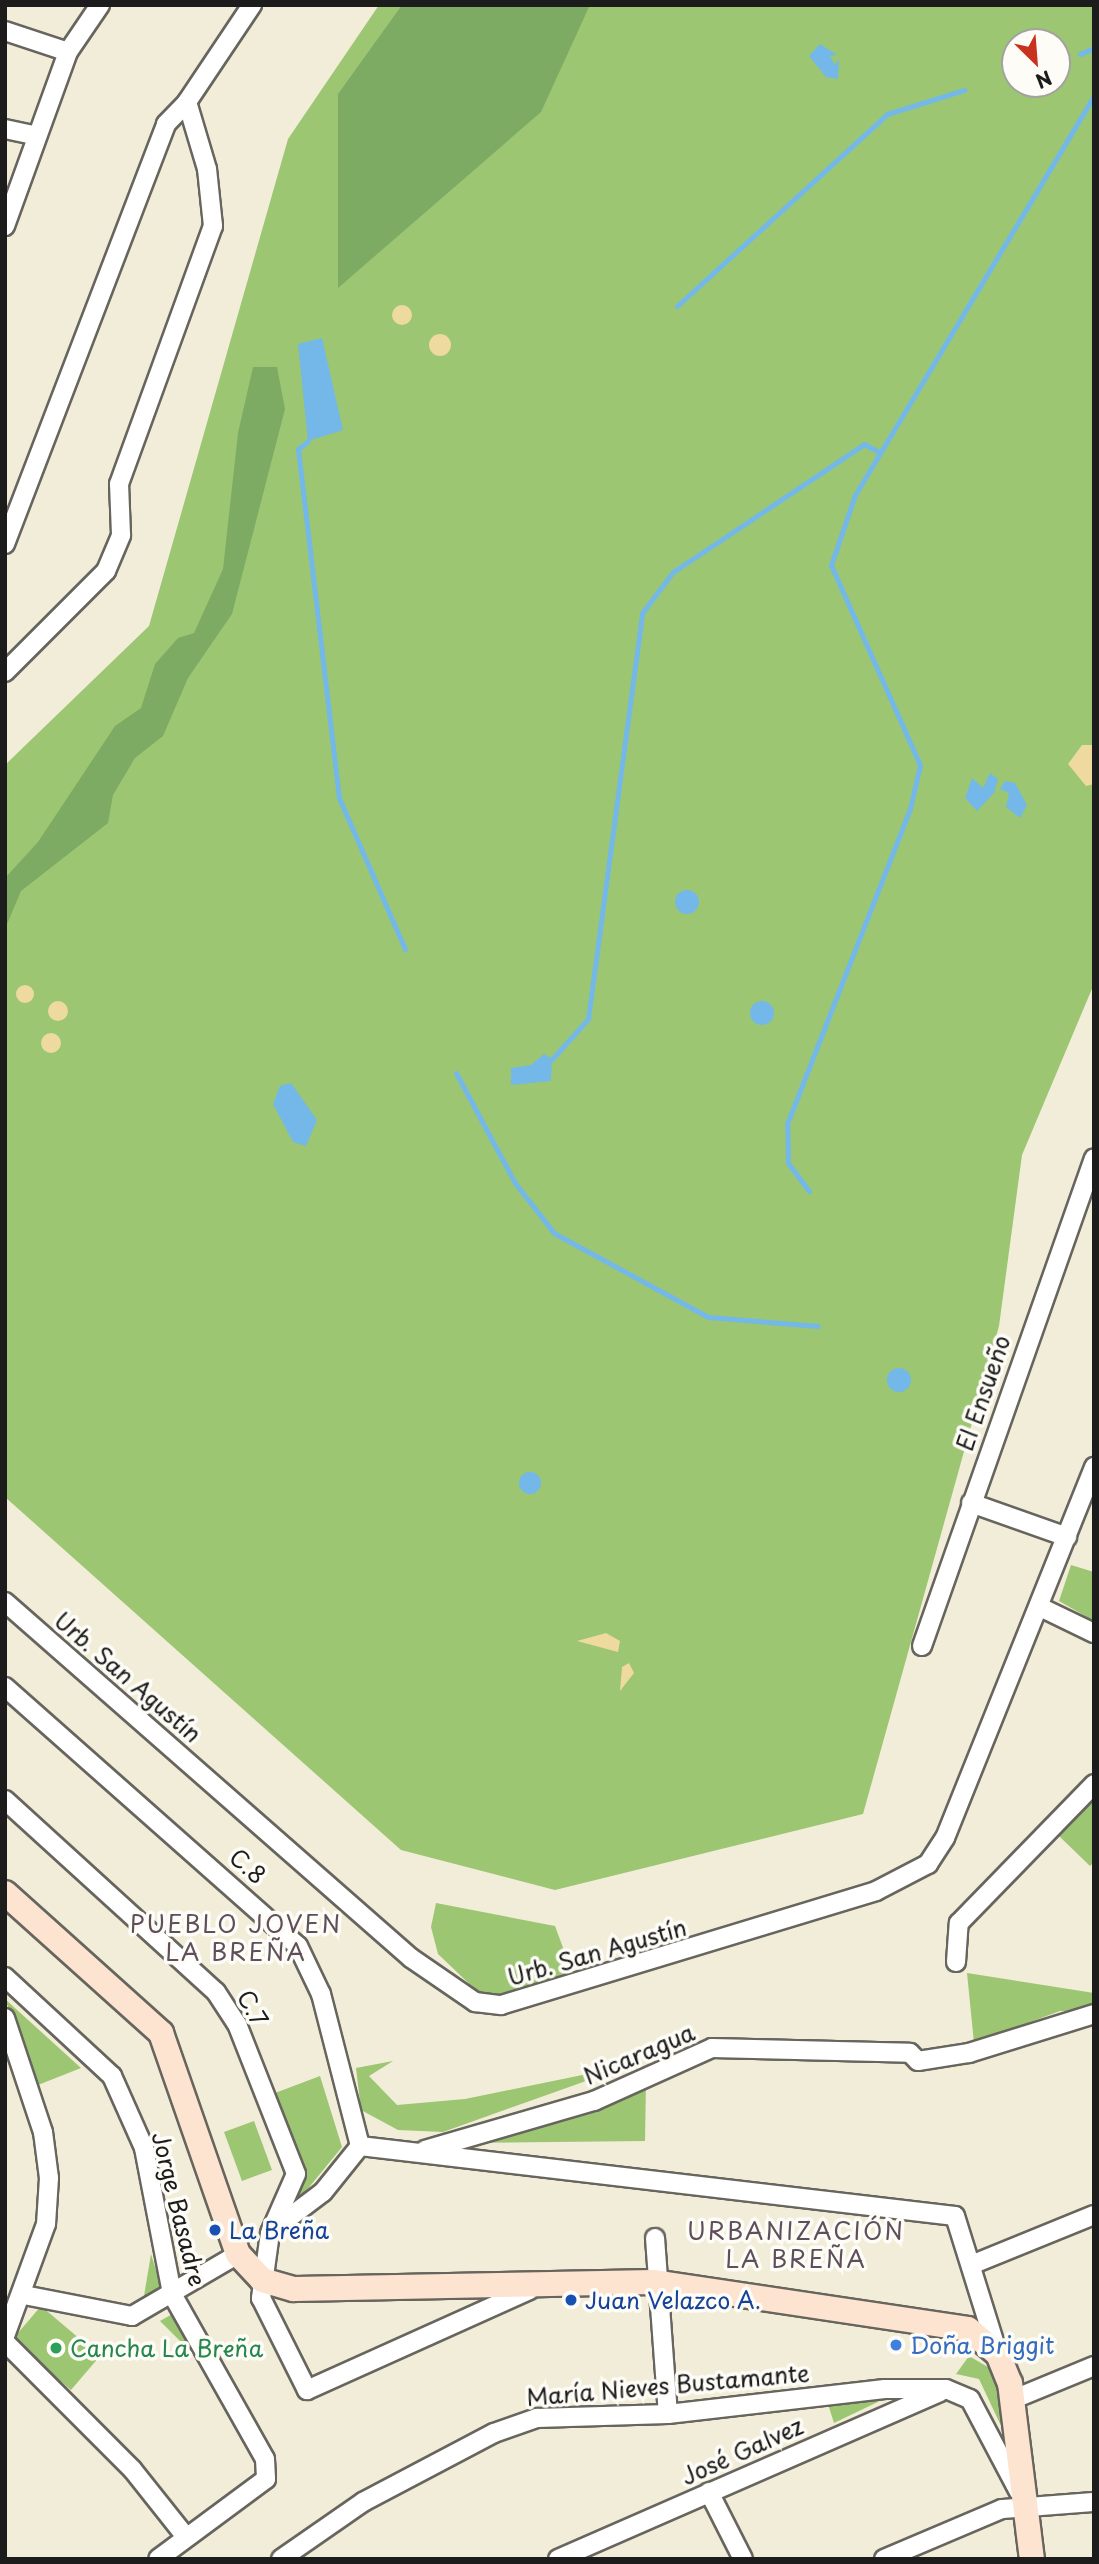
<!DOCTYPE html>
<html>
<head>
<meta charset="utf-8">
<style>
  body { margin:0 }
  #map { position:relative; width:1099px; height:2564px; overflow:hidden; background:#f2edd8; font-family:"Playpen Sans",sans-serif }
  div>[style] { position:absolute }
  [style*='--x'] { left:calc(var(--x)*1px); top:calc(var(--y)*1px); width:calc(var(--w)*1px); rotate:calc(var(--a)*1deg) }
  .green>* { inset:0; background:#9cc672 }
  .forest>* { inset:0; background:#7dab64 }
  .sand>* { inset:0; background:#eeda9e }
  .round { border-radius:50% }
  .water>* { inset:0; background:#73b8e9 }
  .stream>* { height:5px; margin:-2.5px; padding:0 2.5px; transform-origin:2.5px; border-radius:2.5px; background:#73b8e9 }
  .roads { filter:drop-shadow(2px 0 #67655e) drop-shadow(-2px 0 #67655e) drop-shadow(0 2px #67655e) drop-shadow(0 -2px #67655e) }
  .street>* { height:18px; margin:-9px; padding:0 9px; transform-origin:9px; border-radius:9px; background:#fff }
  .secondary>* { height:24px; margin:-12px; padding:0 12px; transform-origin:12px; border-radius:12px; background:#fde4d1 }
  .dots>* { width:19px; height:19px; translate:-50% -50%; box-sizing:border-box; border:4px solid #fdfcf7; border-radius:50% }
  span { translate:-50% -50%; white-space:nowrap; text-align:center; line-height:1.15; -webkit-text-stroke:7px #fdfcf7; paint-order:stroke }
  .street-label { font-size:23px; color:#1c1c1c }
  .transit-label { font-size:23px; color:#164399 }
  .left { translate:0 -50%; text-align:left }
  .shop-label { font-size:23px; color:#366cbe }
  .leisure-label { font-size:23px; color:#27864d }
  .neighbourhood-label { font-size:24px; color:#5f4f5a; letter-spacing:2px }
  .frame { position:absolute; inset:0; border:7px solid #1c1c1c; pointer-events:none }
  .north { position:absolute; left:1001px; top:28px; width:70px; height:70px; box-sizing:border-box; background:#fdfcf7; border:2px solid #a3a29f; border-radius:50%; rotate:155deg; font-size:19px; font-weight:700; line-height:28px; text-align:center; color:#1c1c1c }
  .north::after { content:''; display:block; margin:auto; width:24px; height:32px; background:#c8321e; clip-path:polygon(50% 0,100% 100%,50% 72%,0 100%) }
</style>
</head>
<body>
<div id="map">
  <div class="green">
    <div style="clip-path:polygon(evenodd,379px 5px,1094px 5px,1094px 984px,1022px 1155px,999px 1326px,863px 1814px,555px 1890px,401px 1850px,5px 1497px,5px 765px,149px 626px,288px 139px,379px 5px,1015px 42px,1057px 42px,1057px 84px,1015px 84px,1015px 42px)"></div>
    <div style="clip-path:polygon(1071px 1565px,1094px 1572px,1094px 1621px,1059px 1601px)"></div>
    <div style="clip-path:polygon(1094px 1800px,1094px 1862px,1090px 1866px,1059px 1836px)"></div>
    <div style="clip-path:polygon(436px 1903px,555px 1926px,572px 1972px,502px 1998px,481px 1995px,438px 1954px,431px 1927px)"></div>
    <div style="clip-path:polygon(967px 1973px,1094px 1993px,1094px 2012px,1060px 2011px,974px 2043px)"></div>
    <div style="clip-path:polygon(5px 1999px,81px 2068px,38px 2085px)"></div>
    <div style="clip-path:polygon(393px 2061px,369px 2076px,397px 2105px,465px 2099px,631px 2065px,443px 2132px,398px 2130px,361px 2110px,356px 2068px)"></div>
    <div style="clip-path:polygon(320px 2076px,342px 2147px,297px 2202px,304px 2164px,275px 2093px)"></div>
    <div style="clip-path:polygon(646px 2080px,645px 2141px,462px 2143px)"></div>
    <div style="clip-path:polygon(254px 2121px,272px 2170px,242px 2181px,224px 2132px)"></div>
    <div style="clip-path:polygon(151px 2254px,162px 2289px,144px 2296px)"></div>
    <div style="clip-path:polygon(41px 2306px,100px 2356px,71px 2390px,12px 2340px)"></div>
    <div style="clip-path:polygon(176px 2312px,192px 2339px,182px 2343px,160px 2321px)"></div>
    <div style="clip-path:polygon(969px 2356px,993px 2370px,1010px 2445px,979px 2379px,956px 2374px)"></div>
    <div style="clip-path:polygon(886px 2398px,834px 2423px,827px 2401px)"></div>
  </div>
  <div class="forest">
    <div style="clip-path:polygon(402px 5px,589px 7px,541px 112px,338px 288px,338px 94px)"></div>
    <div style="clip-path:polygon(253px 367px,277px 367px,285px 409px,232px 614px,188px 678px,163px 736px,135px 758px,113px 795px,108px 823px,21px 891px,5px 929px,5px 878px,38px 842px,115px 726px,141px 708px,155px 664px,178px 638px,194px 633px,223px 569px,238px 433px)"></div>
  </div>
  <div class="sand">
    <div class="round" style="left:392px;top:305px;width:20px;height:20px"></div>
    <div class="round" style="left:429px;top:334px;width:22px;height:22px"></div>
    <div style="clip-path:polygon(1082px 745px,1094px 745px,1094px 784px,1086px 786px,1068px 764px)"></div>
    <div class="round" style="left:16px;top:985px;width:18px;height:18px"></div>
    <div class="round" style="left:48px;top:1001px;width:20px;height:20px"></div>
    <div class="round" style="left:41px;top:1033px;width:20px;height:20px"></div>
    <div style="clip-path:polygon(606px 1633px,620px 1641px,618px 1652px,577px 1641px)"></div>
    <div style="clip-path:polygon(629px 1663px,634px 1673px,620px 1691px,622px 1667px)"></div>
  </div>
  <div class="water">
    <div style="clip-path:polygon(820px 44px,837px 55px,830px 56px,835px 65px,839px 59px,838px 79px,826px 77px,809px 56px)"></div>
    <div style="clip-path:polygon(322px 338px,343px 430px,308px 441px,298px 344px)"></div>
    <div style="clip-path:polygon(990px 773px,998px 779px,994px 793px,977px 811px,965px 798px,972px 778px,983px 788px)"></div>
    <div style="clip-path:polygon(1005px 781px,1015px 783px,1027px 805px,1020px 818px,1006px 807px,1009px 793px,1000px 789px)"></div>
    <div class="round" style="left:675px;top:890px;width:24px;height:24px"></div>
    <div class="round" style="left:750px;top:1001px;width:24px;height:24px"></div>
    <div style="clip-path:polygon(544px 1054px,552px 1059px,551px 1081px,511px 1085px,511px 1068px,531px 1065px)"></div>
    <div style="clip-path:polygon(291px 1083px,317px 1120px,306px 1146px,293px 1142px,273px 1104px,280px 1086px)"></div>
    <div class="round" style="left:887px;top:1368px;width:24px;height:24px"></div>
    <div class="round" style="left:519px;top:1472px;width:22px;height:22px"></div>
  </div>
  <div class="stream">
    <div style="--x:1080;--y:54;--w:15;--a:-23"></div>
    <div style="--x:677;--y:306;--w:285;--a:-42.4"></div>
    <div style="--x:887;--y:114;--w:81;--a:-17.3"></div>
    <div style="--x:308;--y:441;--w:13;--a:141"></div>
    <div style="--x:298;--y:449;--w:351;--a:83.3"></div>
    <div style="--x:339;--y:798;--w:165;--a:66.4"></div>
    <div style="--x:552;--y:1059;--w:54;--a:-48"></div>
    <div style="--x:588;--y:1019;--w:410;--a:-82.4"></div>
    <div style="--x:642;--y:613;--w:51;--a:-52.9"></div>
    <div style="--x:673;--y:572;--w:230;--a:-33.8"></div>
    <div style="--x:864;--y:444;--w:17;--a:28"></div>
    <div style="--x:456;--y:1073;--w:125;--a:61.8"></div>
    <div style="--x:515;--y:1183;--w:63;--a:52"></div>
    <div style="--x:554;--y:1233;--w:175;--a:28.6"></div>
    <div style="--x:708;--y:1317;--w:110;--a:4.7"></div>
    <div style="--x:809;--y:1191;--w:35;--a:-127"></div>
    <div style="--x:788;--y:1163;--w:39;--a:-91"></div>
    <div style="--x:787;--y:1124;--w:338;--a:-68.7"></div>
    <div style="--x:910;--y:809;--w:45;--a:-77.2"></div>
    <div style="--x:920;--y:765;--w:219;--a:-114"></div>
    <div style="--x:831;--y:565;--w:74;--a:-71.1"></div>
    <div style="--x:855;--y:495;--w:466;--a:-59.1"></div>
  </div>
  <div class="roads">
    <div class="street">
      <div style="--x:5;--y:31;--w:66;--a:18.4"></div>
      <div style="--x:5;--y:129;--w:30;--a:12"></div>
      <div style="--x:5;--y:226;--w:185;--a:-70.1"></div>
      <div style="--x:68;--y:52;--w:57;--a:-55.8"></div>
      <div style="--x:5;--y:544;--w:450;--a:-69"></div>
      <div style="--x:166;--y:124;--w:30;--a:-46"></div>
      <div style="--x:5;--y:672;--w:143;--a:-45"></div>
      <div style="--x:106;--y:571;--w:39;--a:-67"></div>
      <div style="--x:121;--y:535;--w:51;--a:-92.2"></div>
      <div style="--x:119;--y:484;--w:275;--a:-70"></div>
      <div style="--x:213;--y:226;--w:57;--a:-96"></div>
      <div style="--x:207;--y:169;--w:70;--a:-106.6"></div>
      <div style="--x:187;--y:102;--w:117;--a:-56.2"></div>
      <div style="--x:971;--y:1503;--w:102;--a:19.5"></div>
      <div style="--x:5;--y:1602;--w:540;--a:41.25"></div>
      <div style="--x:411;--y:1958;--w:78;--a:34.5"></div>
      <div style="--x:475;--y:2002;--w:26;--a:7"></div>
      <div style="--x:501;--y:2005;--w:392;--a:-16.9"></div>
      <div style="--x:876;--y:1891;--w:59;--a:-27.4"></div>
      <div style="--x:928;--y:1864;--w:31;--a:-57"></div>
      <div style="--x:945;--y:1838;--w:400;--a:-68.1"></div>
      <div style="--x:1040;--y:1607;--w:60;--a:25.7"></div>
      <div style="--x:922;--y:1646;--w:517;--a:-70.58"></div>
      <div style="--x:5;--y:1687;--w:391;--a:41.5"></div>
      <div style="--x:298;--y:1946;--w:53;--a:64.4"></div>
      <div style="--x:321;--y:1994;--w:157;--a:75.6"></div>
      <div style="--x:5;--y:1800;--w:285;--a:42.3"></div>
      <div style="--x:216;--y:1992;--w:38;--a:57"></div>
      <div style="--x:237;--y:2024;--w:161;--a:68.5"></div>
      <div style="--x:296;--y:2174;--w:64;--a:113.8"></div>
      <div style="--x:270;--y:2233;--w:66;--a:97.9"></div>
      <div style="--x:261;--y:2298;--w:103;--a:63.4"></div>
      <div style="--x:307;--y:2390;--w:244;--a:-24.2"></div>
      <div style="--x:956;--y:1962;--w:39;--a:-86"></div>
      <div style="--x:959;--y:1923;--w:194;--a:-45.8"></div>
      <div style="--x:5;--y:1977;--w:146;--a:42.8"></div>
      <div style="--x:112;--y:2076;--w:79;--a:66"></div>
      <div style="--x:144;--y:2148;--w:149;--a:79.1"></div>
      <div style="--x:172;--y:2294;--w:189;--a:60.6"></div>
      <div style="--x:265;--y:2459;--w:20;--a:87"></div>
      <div style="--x:266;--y:2479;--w:134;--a:143.5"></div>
      <div style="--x:5;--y:2018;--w:120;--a:71.6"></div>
      <div style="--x:43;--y:2132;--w:46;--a:82.6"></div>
      <div style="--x:49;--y:2178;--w:46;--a:93.7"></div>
      <div style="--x:46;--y:2224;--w:119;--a:110.1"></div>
      <div style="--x:360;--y:2146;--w:599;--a:6.71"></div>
      <div style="--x:955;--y:2216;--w:145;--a:72.7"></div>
      <div style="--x:425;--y:2150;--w:176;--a:-16.2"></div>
      <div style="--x:594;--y:2101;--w:129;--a:-24.2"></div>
      <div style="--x:712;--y:2048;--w:198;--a:1.4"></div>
      <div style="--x:910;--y:2053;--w:11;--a:45"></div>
      <div style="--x:918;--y:2061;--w:52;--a:-8.9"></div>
      <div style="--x:969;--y:2053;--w:131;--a:-17.3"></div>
      <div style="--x:278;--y:2226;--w:56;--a:-37.1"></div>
      <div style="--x:323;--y:2192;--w:59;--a:-51.2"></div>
      <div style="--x:655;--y:2238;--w:176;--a:85.8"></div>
      <div style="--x:971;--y:2265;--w:133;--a:-22.1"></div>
      <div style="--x:24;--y:2295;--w:110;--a:11"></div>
      <div style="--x:132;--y:2316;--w:123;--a:-30.3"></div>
      <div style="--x:5;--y:2342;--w:180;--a:45"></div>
      <div style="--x:132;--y:2469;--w:87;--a:51.5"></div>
      <div style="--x:1014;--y:2399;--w:87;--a:-22.4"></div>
      <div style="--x:709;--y:2492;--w:75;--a:63.1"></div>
      <div style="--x:281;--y:2559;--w:100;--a:-34.8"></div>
      <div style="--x:363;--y:2502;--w:148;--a:-27.8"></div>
      <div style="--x:494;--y:2433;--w:46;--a:-19.2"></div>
      <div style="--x:537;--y:2418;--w:131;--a:-1.7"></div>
      <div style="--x:668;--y:2414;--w:218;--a:-6.6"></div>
      <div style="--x:885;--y:2389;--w:61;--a:0"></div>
      <div style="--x:946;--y:2389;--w:26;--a:23"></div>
      <div style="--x:970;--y:2399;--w:105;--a:62.2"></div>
      <div style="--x:558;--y:2559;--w:417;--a:-23.6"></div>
      <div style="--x:884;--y:2559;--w:128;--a:-23"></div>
      <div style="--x:1002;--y:2509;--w:92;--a:-4.4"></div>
    </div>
    <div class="secondary">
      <div style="--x:5;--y:1893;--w:210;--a:41.9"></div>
      <div style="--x:161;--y:2033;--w:234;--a:70.8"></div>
      <div style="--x:238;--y:2254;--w:35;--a:47"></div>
      <div style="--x:262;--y:2280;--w:33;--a:16"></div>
      <div style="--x:294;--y:2289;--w:360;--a:-1.1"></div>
      <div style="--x:654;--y:2282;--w:317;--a:8.5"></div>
      <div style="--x:968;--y:2329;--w:39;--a:40"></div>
      <div style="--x:998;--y:2354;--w:31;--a:68"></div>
      <div style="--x:1010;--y:2383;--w:177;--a:82.9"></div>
    </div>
  </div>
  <div class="dots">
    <div style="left:215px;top:2230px;background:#1a4fb4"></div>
    <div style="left:571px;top:2300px;background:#1a4fb4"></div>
    <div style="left:896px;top:2345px;background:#3f7fe0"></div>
    <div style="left:56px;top:2348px;background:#2e9e5b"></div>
  </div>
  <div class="street-label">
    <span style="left:983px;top:1393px;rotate:-71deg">El Ensueño</span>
    <span style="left:128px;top:1677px;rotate:41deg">Urb. San Agustín</span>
    <span style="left:248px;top:1866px;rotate:41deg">C.8</span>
    <span style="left:597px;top:1952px;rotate:-16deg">Urb. San Agustín</span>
    <span style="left:253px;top:2008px;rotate:61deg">C.7</span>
    <span style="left:639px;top:2054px;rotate:-23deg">Nicaragua</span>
    <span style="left:179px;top:2209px;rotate:76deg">Jorge Basadre</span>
    <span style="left:668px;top:2385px;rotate:-5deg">María Nieves Bustamante</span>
    <span style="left:742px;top:2451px;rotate:-24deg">José Galvez</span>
  </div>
  <div class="transit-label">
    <span class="left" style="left:229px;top:2230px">La Breña</span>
    <span class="left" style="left:585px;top:2300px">Juan Velazco A.</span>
  </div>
  <div class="shop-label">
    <span class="left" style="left:910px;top:2345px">Doña Briggit</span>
  </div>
  <div class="leisure-label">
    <span class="left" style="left:70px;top:2348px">Cancha La Breña</span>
  </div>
  <div class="neighbourhood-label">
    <span style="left:236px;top:1938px">PUEBLO JOVEN<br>LA BREÑA</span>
    <span style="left:796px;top:2245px">URBANIZACIÓN<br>LA BREÑA</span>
  </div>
  <div class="frame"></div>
  <div class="north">N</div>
</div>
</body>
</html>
